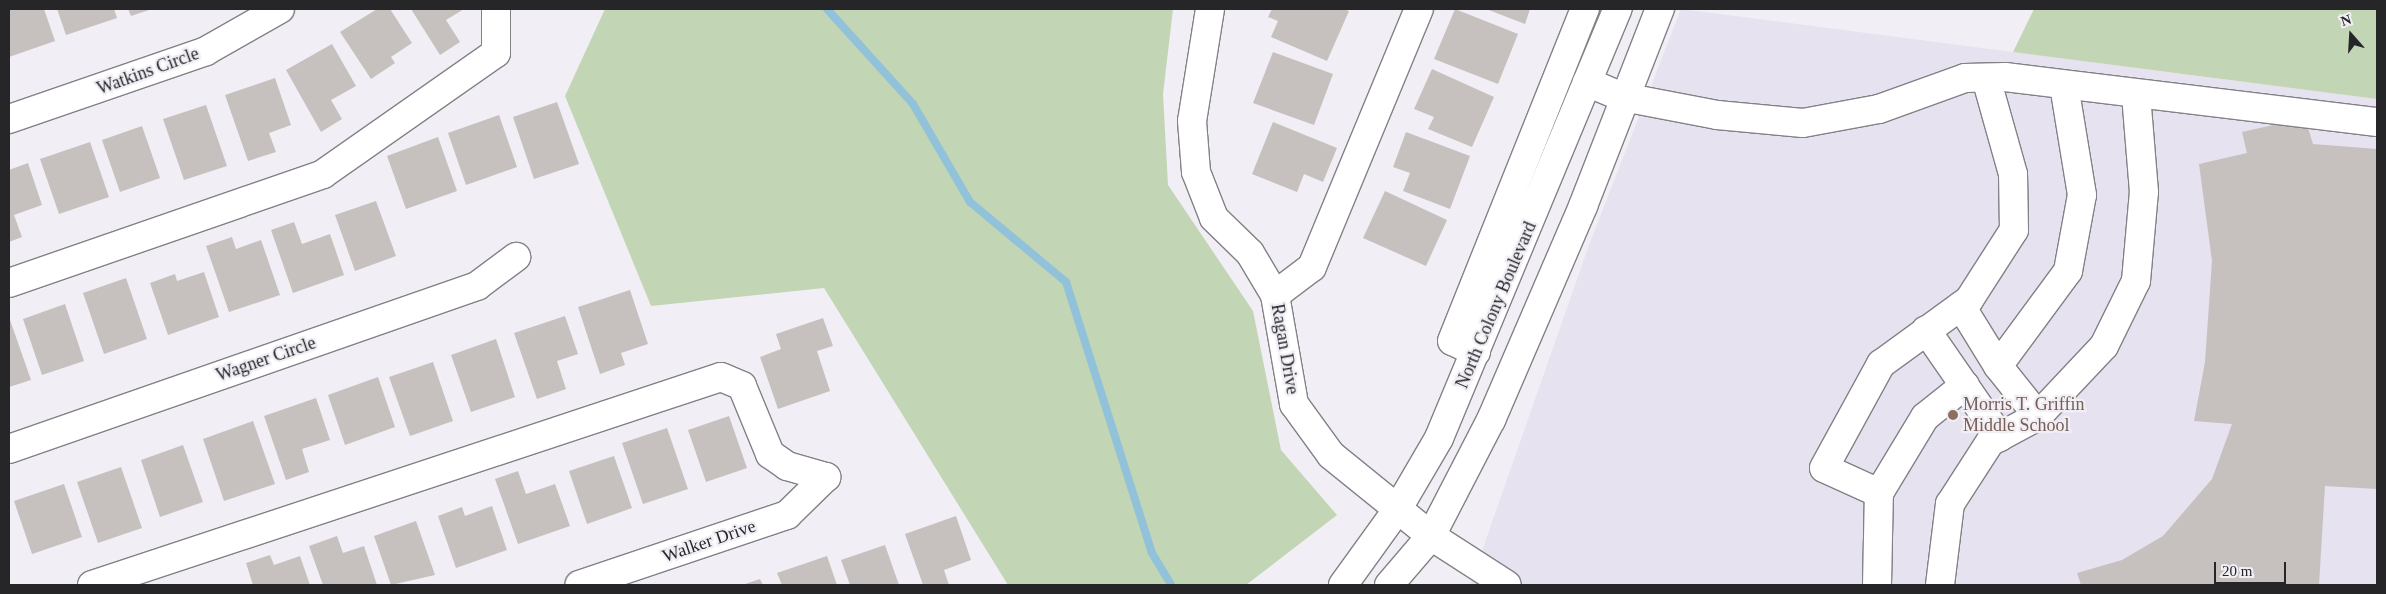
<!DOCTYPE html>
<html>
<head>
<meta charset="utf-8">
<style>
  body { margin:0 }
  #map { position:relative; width:2386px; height:594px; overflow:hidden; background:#f1eff5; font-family:Georgia,serif }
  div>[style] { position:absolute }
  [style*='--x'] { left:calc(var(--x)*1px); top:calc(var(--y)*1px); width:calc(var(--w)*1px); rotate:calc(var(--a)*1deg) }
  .built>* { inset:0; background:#e6e2ef }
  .green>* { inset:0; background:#c2d5b5 }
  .stream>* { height:8px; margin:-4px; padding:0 4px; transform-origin:4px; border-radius:4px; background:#91c2da }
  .building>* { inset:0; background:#c6c0bf }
  .roads { filter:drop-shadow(1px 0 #838186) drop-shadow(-1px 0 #838186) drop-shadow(0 1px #838186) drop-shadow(0 -1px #838186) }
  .minor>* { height:28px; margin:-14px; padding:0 14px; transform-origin:14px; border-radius:14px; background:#fff }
  .major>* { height:28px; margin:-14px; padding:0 14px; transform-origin:14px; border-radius:14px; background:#fff }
  .dots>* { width:14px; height:14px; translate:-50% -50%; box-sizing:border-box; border:2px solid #f1eff5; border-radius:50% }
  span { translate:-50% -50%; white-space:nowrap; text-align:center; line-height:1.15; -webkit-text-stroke:4.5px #f1eff5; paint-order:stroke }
  .street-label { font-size:18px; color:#262628 }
  .education-label { font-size:18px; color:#785e54 }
  .left { translate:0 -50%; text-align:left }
  .frame { position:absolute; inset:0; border:10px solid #262628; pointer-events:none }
  .north { position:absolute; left:2326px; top:10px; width:50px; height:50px; -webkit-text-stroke:4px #f1eff5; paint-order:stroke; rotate:341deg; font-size:14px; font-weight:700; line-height:20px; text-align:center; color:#262628 }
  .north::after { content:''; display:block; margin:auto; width:18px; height:22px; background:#262628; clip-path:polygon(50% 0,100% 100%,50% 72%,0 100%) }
  .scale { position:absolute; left:2214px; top:562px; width:72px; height:22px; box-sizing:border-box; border:2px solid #262628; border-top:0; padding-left:6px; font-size:15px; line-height:18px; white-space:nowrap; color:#262628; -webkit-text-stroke:4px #f1eff5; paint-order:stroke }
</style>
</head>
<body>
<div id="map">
  <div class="built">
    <div style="clip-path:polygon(1681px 9px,2377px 99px,2377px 585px,1470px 585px,1589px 245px)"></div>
  </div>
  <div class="green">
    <div style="clip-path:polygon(605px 9px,1173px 9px,1163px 94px,1168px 185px,1253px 311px,1281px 450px,1337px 515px,1246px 585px,1008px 585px,824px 288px,651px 306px,565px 96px)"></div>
    <div style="clip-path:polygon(2034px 9px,2377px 9px,2377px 99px,2013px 52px)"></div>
  </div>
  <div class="stream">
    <div style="--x:827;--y:9;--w:128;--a:47.8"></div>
    <div style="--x:913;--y:104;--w:113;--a:59.8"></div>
    <div style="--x:970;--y:202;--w:125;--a:39.8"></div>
    <div style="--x:1066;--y:282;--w:284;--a:72.4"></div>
    <div style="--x:1152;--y:553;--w:37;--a:59"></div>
  </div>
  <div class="building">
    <div style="clip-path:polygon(9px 9px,44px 9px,55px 41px,9px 57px)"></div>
    <div style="clip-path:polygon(57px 9px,114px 9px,117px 18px,66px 35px)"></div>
    <div style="clip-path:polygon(128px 9px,152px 9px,131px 16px)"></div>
    <div style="clip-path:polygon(377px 9px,390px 9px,412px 43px,391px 57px,395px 63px,371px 79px,340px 32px)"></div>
    <div style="clip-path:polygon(411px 9px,464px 9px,446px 20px,460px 42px,440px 55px)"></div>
    <div style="clip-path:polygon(1272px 9px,1343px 9px,1349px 11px,1327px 61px,1271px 37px,1278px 21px,1268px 17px)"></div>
    <div style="clip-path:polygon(1455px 9px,1518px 34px,1498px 84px,1434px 59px)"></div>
    <div style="clip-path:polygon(1486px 9px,1530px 9px,1525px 24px)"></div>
    <div style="clip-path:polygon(332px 44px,356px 86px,331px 100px,342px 119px,321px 132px,286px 70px)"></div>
    <div style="clip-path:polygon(1273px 52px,1333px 74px,1314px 125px,1253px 103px)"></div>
    <div style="clip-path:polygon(1432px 69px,1494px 97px,1472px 147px,1428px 129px,1434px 117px,1414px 109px)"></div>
    <div style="clip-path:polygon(275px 78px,291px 125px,269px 133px,276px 152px,248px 161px,225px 95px)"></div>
    <div style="clip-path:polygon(557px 102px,579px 164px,534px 179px,513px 117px)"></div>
    <div style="clip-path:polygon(206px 105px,227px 166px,184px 180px,163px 119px)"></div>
    <div style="clip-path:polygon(499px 115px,517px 167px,466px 185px,448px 133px)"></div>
    <div style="clip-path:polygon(2305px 118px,2313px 144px,2377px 149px,2377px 489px,2325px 486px,2319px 585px,2081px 585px,2077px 573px,2122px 560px,2163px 536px,2212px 479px,2232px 424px,2194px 421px,2205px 362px,2212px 261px,2199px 164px,2247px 153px,2242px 132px)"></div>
    <div style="clip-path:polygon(1273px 122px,1337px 148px,1323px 182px,1304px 174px,1297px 192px,1252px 174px)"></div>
    <div style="clip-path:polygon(142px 126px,160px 178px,120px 192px,102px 140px)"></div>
    <div style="clip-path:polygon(1406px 132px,1470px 156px,1450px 209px,1403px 191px,1410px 173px,1393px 167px)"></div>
    <div style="clip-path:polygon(438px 137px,457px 191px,406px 209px,387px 156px)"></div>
    <div style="clip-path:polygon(90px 142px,109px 197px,59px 214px,40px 159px)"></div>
    <div style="clip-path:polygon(28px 163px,42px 205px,14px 215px,22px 237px,9px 242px,9px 170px)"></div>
    <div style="clip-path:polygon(1385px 191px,1447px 220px,1426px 266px,1363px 238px)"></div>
    <div style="clip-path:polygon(376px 201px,396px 256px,355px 271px,335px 215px)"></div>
    <div style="clip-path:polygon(294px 222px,302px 244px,330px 234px,344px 275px,293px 293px,271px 230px)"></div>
    <div style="clip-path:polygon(232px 237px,236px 249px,261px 240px,280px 295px,229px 312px,206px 246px)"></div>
    <div style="clip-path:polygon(204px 272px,219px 317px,168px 335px,150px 283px,175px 274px,177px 281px)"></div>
    <div style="clip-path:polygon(126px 278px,147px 339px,104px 354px,83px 293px)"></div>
    <div style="clip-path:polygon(630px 290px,648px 344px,621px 353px,625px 365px,600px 374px,578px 307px)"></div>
    <div style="clip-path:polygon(65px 304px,84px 361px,42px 375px,23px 319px)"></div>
    <div style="clip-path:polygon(565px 316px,578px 354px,557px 361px,566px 389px,537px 399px,514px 333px)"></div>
    <div style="clip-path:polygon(9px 317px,31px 380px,9px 387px)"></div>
    <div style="clip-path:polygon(823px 318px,833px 346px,817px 351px,830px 391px,778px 409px,760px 357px,781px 349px,776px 334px)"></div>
    <div style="clip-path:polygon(496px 339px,515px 397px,471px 412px,451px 355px)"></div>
    <div style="clip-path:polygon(433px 362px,453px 421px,410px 436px,389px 377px)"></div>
    <div style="clip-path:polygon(378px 377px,395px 427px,345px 445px,328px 395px)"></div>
    <div style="clip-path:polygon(316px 398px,330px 440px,302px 449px,309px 472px,286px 480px,264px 416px)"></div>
    <div style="clip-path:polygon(729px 416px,747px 468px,706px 482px,688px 430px)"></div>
    <div style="clip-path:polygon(253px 421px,275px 484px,224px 501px,203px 439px)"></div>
    <div style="clip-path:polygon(667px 428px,688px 489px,643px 504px,622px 443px)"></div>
    <div style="clip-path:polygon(183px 445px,203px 502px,160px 517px,141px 460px)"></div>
    <div style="clip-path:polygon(614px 456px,632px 508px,587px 524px,569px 471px)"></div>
    <div style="clip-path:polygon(121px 467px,142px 528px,98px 543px,77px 482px)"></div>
    <div style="clip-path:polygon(518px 471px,526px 494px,555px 484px,570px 526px,518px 544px,495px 479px)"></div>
    <div style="clip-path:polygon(64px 484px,82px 537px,32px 554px,14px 501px)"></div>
    <div style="clip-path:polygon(492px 506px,507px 550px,456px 568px,438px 516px,462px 507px,465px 516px)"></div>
    <div style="clip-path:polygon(956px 516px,971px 560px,944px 570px,949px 585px,923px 585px,905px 534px)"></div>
    <div style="clip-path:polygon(416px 521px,435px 575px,391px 585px,374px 536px)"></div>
    <div style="clip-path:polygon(337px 536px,343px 553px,364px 546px,377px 585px,323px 585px,309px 546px)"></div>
    <div style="clip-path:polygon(885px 545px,899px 585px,850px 585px,841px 560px)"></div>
    <div style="clip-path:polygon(270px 555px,274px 565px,300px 556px,310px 585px,253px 585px,246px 563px)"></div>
    <div style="clip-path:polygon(827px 556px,837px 585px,782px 585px,777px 573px)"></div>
    <div style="clip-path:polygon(760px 579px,763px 585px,742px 585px)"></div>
  </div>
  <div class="roads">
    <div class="minor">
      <div style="--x:1210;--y:9;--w:113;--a:99.1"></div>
      <div style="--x:1192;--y:121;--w:51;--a:85.5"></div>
      <div style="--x:1196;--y:172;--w:49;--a:68.6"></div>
      <div style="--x:1214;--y:218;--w:50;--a:44.2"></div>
      <div style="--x:1250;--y:253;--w:49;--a:59.2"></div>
      <div style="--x:1275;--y:295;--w:111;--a:80.1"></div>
      <div style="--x:1294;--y:404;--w:63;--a:54"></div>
      <div style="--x:1331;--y:455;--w:129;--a:39"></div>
      <div style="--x:1431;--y:536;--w:90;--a:32.8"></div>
      <div style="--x:1587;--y:82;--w:39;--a:23"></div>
      <div style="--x:1623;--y:97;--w:96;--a:10.8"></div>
      <div style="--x:1717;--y:115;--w:86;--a:5.3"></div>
      <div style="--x:1803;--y:123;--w:77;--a:-10.4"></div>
      <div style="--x:1879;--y:109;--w:91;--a:-19.8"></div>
      <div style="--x:1965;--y:78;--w:40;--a:-1.4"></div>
      <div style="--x:2005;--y:77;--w:375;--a:6.9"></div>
      <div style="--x:9;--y:119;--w:208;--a:-19"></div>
      <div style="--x:206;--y:51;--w:85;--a:-29.6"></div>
      <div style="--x:9;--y:283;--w:332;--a:-19.1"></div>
      <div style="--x:323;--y:174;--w:211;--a:-35"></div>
      <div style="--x:496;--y:53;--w:44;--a:-90"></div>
      <div style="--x:1275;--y:295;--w:46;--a:-37.1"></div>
      <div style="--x:1312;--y:267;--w:279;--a:-67.5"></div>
      <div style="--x:1961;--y:306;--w:70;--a:58.3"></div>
      <div style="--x:1926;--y:330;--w:130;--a:55.3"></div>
      <div style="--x:1476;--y:352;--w:26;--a:-155"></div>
      <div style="--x:1452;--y:341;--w:358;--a:-68.2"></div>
      <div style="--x:2038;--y:416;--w:64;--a:-128.7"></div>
      <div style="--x:1998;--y:366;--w:118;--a:-53.6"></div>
      <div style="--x:2068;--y:271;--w:77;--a:-79.6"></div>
      <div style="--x:2082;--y:195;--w:111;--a:-99.3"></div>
      <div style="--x:9;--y:449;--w:496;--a:-19.2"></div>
      <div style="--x:477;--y:286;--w:49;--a:-36.6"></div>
      <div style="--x:1879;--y:493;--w:89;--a:-58.8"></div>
      <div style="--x:1925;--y:417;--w:51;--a:-38.7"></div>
      <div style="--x:92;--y:585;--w:662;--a:-18.3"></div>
      <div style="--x:721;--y:377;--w:23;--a:23"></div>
      <div style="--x:742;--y:386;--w:74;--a:67.6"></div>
      <div style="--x:770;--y:454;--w:21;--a:35"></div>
      <div style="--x:787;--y:466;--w:41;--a:15.8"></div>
      <div style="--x:826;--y:477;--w:54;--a:135.7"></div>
      <div style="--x:787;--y:515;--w:219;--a:161.4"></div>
      <div style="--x:1877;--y:585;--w:92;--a:-88.8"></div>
      <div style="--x:1879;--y:493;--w:60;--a:-155.6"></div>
      <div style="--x:1824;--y:468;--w:119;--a:-61.3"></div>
      <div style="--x:1881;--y:364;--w:109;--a:-36"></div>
      <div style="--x:1969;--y:300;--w:83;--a:-57.3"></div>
      <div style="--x:2014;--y:230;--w:56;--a:-91"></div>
      <div style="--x:2013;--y:174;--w:100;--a:-105.7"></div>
      <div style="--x:1940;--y:585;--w:82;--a:-83"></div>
      <div style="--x:1950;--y:504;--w:74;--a:-57.2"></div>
      <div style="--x:1990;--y:442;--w:55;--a:-28.4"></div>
      <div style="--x:2038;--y:416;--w:96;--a:-46.7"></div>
      <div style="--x:2104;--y:346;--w:72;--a:-63.8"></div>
      <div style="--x:2136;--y:281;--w:89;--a:-84.9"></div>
      <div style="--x:2144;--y:192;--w:97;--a:-94.7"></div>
    </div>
    <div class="major">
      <div style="--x:1343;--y:585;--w:92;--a:-54.2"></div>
      <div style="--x:1397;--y:510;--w:83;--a:-59.7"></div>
      <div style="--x:1439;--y:438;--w:465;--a:-67.4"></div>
      <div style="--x:1389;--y:585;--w:65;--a:-49.4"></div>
      <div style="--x:1431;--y:536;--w:131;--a:-62.7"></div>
      <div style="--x:1491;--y:420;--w:233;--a:-66.7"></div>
      <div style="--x:1583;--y:206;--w:212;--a:-68.7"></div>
    </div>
  </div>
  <div class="dots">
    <div style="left:1953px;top:415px;background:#8d6e63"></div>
  </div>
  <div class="street-label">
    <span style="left:148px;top:71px;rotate:-20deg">Watkins Circle</span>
    <span style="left:1496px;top:305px;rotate:-67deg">North Colony Boulevard</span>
    <span style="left:1285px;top:349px;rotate:80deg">Ragan Drive</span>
    <span style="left:266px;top:359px;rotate:-19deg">Wagner Circle</span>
    <span style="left:709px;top:541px;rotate:-19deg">Walker Drive</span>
  </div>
  <div class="education-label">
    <span class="left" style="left:1963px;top:415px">Morris T. Griffin<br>Middle School</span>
  </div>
  <div class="frame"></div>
  <div class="north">N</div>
  <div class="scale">20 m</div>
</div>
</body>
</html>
